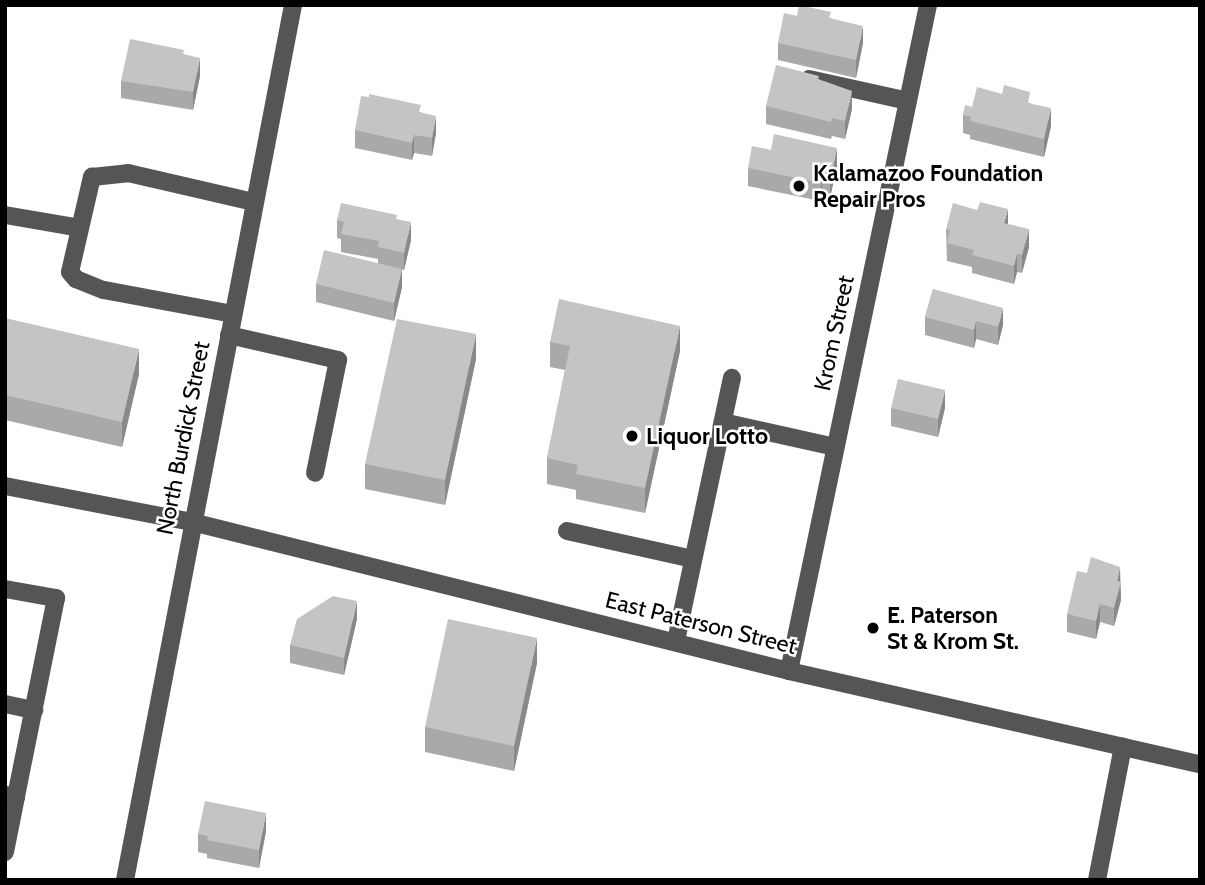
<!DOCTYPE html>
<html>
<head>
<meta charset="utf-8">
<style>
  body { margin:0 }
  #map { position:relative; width:1205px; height:885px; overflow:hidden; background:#fff; font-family:Cabin,sans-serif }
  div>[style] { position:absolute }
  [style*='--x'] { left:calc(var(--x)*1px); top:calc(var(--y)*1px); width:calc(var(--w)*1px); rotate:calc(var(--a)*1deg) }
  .minor>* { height:18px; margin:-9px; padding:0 9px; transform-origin:9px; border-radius:9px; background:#555 }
  .wall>* { inset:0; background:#a9a9a9 }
  .shaded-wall>* { inset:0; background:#898989 }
  .building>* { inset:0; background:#c4c4c4 }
  .dots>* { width:19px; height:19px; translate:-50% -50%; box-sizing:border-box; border:4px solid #fff; border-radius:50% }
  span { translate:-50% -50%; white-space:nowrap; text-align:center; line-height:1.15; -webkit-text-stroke:5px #fff; paint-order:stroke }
  .poi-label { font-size:23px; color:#000; font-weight:700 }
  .left { translate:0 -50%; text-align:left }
  .street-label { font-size:23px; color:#000 }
  .frame { position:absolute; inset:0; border:7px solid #000; pointer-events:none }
</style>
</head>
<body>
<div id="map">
  <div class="minor">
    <div style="--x:809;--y:79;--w:101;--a:12.5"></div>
    <div style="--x:5;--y:215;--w:76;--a:9.8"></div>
    <div style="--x:233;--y:314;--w:132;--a:-169.5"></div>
    <div style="--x:103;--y:290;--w:29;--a:-158"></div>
    <div style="--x:76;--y:279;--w:9;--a:-131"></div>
    <div style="--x:70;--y:272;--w:98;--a:-77"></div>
    <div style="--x:92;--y:177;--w:36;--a:-6"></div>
    <div style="--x:128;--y:173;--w:129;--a:13"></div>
    <div style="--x:229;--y:335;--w:112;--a:12.9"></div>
    <div style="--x:338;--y:360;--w:115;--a:101.5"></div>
    <div style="--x:723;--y:422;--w:115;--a:12.6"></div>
    <div style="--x:5;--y:486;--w:190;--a:10.9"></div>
    <div style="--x:192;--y:522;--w:615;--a:14.01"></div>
    <div style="--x:789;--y:671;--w:421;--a:12.8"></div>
    <div style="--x:567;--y:531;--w:129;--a:12.5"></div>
    <div style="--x:5;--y:589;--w:52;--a:10"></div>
    <div style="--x:56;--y:598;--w:203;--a:101.4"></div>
    <div style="--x:676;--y:641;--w:269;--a:-78"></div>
    <div style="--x:789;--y:671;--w:680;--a:-78.21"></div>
    <div style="--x:5;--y:704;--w:30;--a:12"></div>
    <div style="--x:5;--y:852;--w:56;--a:-78.7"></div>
    <div style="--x:16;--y:797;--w:10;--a:-169"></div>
    <div style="--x:125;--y:880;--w:891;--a:-79.13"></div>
    <div style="--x:1097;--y:880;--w:136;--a:-79"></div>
  </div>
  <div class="wall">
    <div style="clip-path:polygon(797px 16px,831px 18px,863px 43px,856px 78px,778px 60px,778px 43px)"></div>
    <div style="clip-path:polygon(184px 54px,200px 76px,193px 110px,121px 98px,121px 81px)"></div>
    <div style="clip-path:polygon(819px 79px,852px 109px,845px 139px,832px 136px,831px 139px,766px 124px,766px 106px)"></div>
    <div style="clip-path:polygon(1030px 103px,1051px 126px,1044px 157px,970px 139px,970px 135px,963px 133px,963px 115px,972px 107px)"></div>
    <div style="clip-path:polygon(421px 112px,436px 133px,432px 156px,414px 153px,412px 160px,355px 148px,355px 130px)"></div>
    <div style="clip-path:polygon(837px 166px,830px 198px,822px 196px,821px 201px,748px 186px,748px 168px)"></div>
    <div style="clip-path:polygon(397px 219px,411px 240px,404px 270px,402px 270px,402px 287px,394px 321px,316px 302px,316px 284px,378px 263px,378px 259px,341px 252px,341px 239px,337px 238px,337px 220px)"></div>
    <div style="clip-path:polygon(1008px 224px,1029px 247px,1022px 273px,1017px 272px,1014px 284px,972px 273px,972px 267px,947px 261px,946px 229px)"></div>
    <div style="clip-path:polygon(933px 289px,1003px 325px,998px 345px,976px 339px,974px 348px,925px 335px,925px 317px)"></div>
    <div style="clip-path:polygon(5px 318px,139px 374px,122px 447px,5px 420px)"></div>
    <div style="clip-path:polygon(550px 342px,680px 351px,645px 513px,576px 499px,576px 490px,547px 484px,547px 458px,565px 370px,550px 367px)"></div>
    <div style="clip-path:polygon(476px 359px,445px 505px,365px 489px,365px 464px)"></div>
    <div style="clip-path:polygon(891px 408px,945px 408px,938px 437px,891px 426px)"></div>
    <div style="clip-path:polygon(1120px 582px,1121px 600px,1114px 626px,1100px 622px,1096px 639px,1067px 632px,1067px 614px)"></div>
    <div style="clip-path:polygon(357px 619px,344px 675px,290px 663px,290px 645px)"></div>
    <div style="clip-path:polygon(537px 663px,514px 771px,425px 752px,425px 727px)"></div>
    <div style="clip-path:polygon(266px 831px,259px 868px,207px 858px,207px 854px,198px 852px,198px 834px)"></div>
  </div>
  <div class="shaded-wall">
    <div style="clip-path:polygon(863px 26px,863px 43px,856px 78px,856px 60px)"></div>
    <div style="clip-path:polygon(200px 58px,200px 76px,193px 110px,193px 92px)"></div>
    <div style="clip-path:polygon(852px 91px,852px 109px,845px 139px,845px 121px)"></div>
    <div style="clip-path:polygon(1051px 108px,1051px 126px,1044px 157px,1044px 139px)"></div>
    <div style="clip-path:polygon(436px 116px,436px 133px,432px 156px,432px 138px)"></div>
    <div style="clip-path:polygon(414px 135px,414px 153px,412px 160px,412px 143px)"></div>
    <div style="clip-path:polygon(837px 148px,837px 166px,830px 198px,830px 180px)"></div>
    <div style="clip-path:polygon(822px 178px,822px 196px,821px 201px,821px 183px)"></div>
    <div style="clip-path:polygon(1008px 209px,1008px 227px,1004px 223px)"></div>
    <div style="clip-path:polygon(411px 222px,411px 240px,404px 270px,404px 253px)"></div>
    <div style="clip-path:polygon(1029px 229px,1029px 247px,1022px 273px,1022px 255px)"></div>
    <div style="clip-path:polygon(1017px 254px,1017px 272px,1014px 284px,1014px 266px)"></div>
    <div style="clip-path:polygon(402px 269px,402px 287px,394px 321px,394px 303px)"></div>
    <div style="clip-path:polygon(1003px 308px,1003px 325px,998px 345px,998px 327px)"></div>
    <div style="clip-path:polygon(976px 321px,976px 339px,974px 348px,974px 330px)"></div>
    <div style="clip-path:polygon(680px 326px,680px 351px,645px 513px,645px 488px)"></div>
    <div style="clip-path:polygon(476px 334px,476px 359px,445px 505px,445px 480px)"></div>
    <div style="clip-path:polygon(139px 349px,139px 374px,122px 447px,122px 422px)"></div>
    <div style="clip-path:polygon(945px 390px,945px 408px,938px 437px,938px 419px)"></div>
    <div style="clip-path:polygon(1120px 567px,1121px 600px,1114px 626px,1114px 608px,1117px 581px)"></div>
    <div style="clip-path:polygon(357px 601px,357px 619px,344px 675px,344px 658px)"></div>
    <div style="clip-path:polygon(1100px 604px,1100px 622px,1096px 639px,1096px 621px)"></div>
    <div style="clip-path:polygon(537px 638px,537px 663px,514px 771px,514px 746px)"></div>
    <div style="clip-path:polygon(266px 813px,266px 831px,259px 868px,259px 850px)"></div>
  </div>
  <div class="building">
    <div style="clip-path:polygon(799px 5px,831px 12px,829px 18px,863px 26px,856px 60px,778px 43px,784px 13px,797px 16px)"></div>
    <div style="clip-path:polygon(130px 39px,184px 50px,183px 54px,200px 58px,193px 92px,121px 81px)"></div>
    <div style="clip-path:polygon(776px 65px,819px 76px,818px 79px,852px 91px,845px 121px,832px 118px,831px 122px,766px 106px)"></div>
    <div style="clip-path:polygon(1004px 85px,1030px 92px,1028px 103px,1051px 108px,1044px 139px,970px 121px,971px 117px,963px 115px,965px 105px,972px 107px,977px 87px,1002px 94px)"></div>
    <div style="clip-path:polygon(369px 94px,421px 105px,419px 112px,436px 116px,432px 138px,414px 135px,412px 143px,355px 130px,361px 96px,369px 97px)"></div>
    <div style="clip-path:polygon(774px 134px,837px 148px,830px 180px,822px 178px,821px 183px,748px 168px,752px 146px,771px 150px)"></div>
    <div style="clip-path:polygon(980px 202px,1008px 209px,1004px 223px,1029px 229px,1022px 255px,1017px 254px,1014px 266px,972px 255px,974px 250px,947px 243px,950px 230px,946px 229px,953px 203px,977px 210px)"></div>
    <div style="clip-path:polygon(341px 203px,397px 215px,396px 219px,411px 222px,404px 253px,378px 247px,379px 241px,341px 234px,344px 222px,337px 220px)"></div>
    <div style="clip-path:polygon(324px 250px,402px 269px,394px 303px,316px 284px)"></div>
    <div style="clip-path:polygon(933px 289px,1003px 308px,998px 327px,976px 321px,974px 330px,925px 317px)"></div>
    <div style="clip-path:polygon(559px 299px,680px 326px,645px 488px,576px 474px,578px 465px,547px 458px,570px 346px,550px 342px)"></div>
    <div style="clip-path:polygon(5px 318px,139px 349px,122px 422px,5px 395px)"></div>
    <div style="clip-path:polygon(397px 319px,476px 334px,445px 480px,365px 464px)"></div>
    <div style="clip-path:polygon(898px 379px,945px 390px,938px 419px,891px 408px)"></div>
    <div style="clip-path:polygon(1091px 557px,1120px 567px,1117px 581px,1121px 582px,1114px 608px,1100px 604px,1096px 621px,1067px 614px,1077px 571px,1087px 573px)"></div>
    <div style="clip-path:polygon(333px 596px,357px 601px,344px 658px,290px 645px,297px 619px)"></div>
    <div style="clip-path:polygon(448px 619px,537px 638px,514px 746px,425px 727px)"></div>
    <div style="clip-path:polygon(205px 801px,266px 813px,259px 850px,207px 840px,208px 836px,198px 834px)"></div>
  </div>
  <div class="dots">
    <div style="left:799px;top:186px;background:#000"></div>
    <div style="left:632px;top:436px;background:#000"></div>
    <div style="left:873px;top:628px;background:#000"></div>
  </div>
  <div class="poi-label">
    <span class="left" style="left:813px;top:186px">Kalamazoo Foundation<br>Repair Pros</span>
    <span class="left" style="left:646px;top:436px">Liquor Lotto</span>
    <span class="left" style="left:887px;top:628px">E. Paterson<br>St &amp; Krom St.</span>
  </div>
  <div class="street-label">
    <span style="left:834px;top:333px;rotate:-78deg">Krom Street</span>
    <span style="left:183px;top:438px;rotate:-79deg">North Burdick Street</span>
    <span style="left:701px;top:623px;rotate:14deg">East Paterson Street</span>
  </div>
  <div class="frame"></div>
</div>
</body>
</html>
